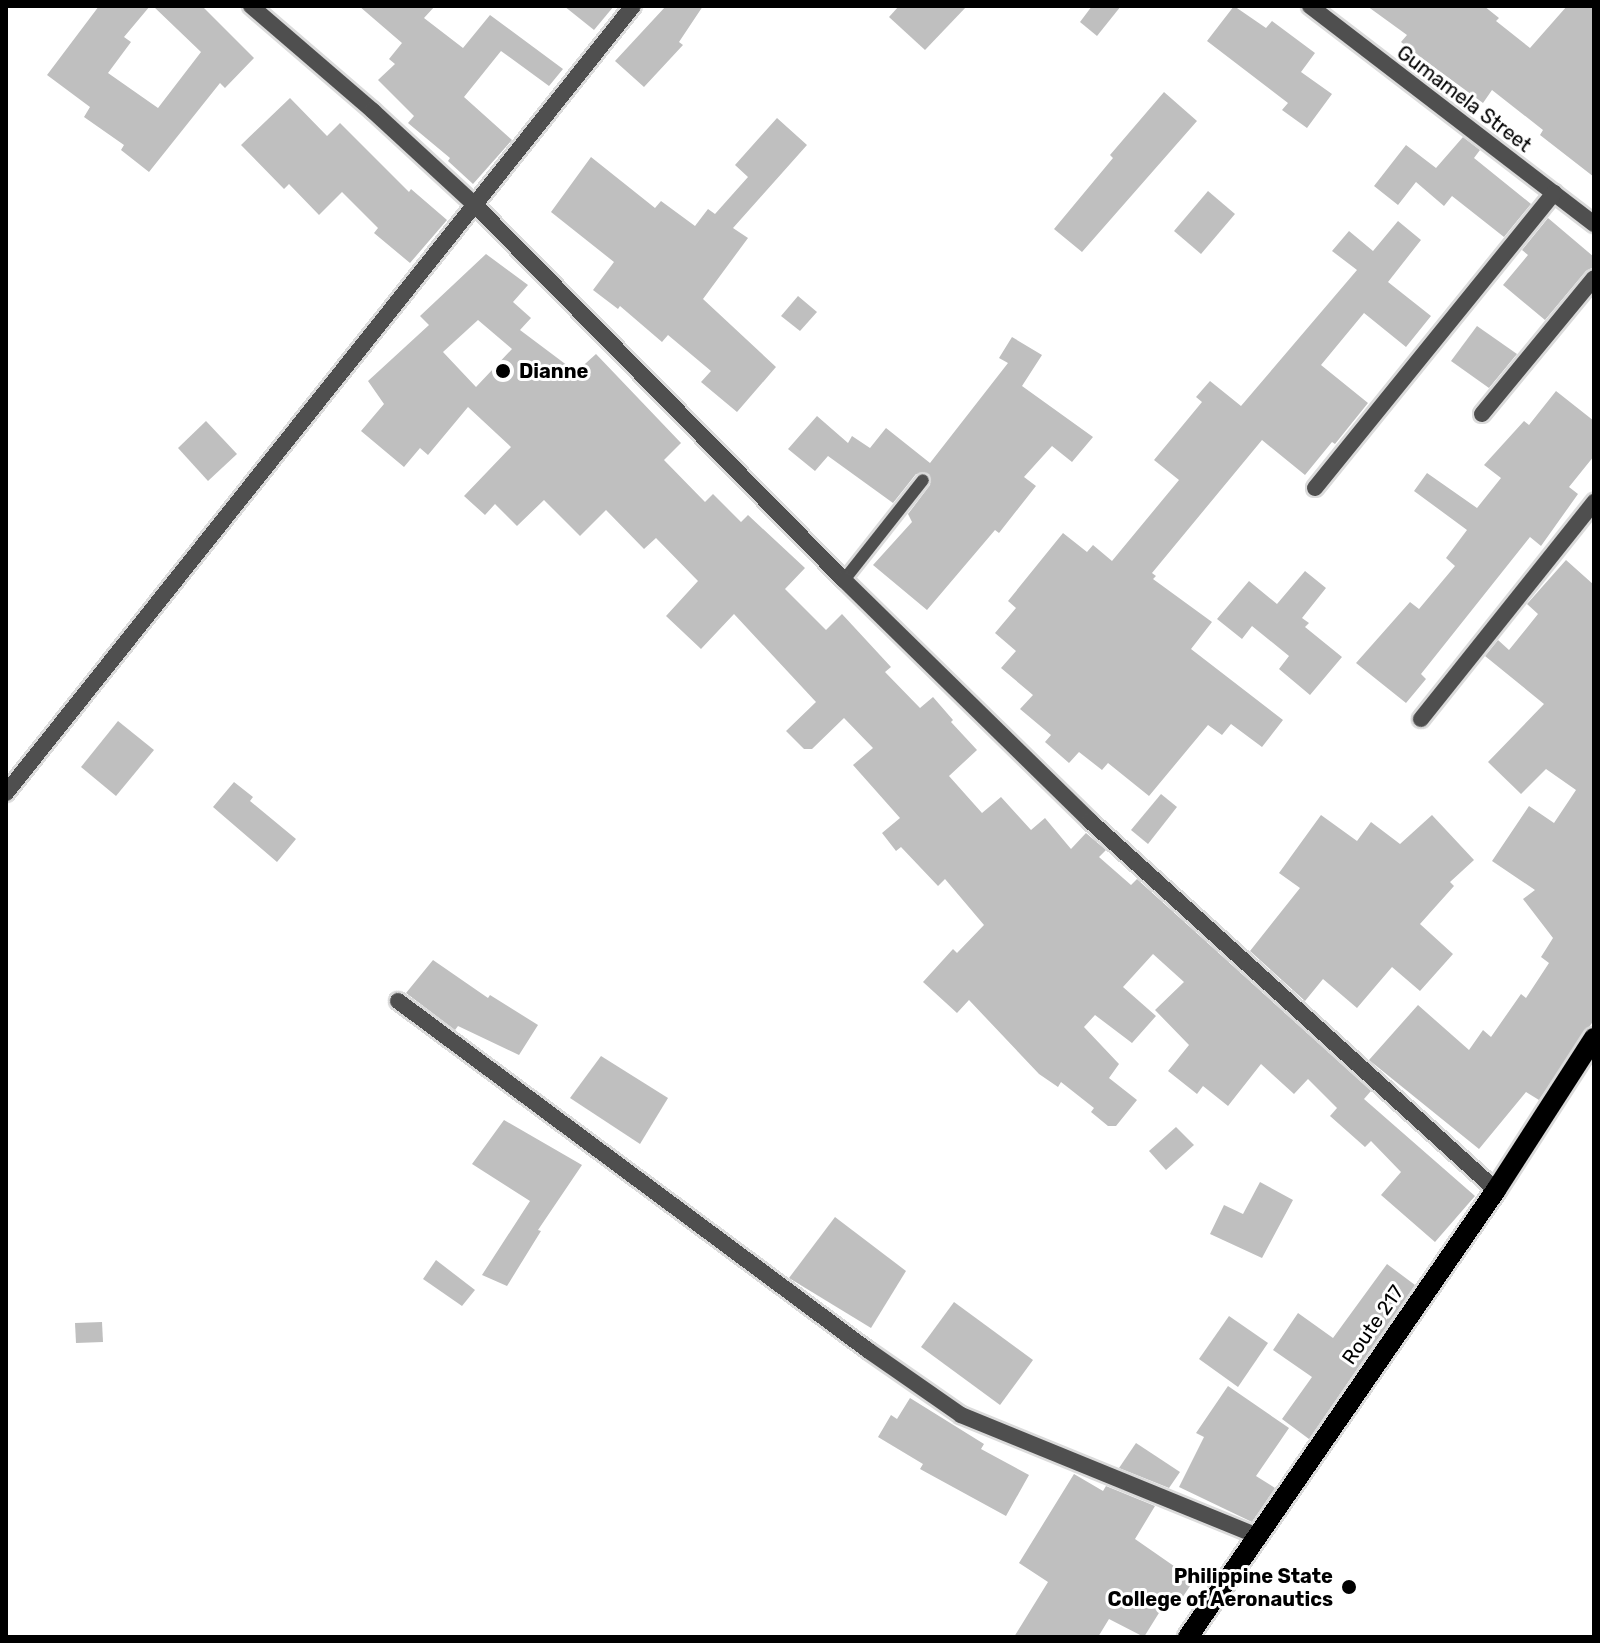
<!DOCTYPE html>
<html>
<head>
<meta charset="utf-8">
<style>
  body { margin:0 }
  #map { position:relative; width:1600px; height:1643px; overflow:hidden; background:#fff; font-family:Rubik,sans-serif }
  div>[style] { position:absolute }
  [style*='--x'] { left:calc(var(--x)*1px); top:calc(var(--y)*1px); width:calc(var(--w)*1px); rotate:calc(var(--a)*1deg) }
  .building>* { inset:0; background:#bfbfbf }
  .roads { filter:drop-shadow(2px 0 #dbdbdb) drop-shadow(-2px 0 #dbdbdb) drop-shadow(0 2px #dbdbdb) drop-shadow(0 -2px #dbdbdb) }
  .lane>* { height:12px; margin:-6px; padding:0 6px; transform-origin:6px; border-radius:6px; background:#4f4f4f }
  .street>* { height:16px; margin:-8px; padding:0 8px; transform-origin:8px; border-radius:8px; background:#4f4f4f }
  .primary>* { height:20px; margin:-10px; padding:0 10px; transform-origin:10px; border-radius:10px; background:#000 }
  .dots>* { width:22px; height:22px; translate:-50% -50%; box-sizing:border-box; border:4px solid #fff; border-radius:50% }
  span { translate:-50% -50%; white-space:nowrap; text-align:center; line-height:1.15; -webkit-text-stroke:6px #fff; paint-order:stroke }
  .street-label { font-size:20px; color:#000 }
  .poi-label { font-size:20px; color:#000; font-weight:700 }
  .left { translate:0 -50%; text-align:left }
  .right { translate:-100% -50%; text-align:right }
  .frame { position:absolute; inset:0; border:8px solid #000; pointer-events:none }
</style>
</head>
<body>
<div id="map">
  <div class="building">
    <div style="clip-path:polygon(99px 6px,150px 6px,124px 37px,131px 42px,108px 73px,158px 108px,201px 52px,153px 6px,202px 6px,254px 58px,225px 88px,220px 83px,149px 172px,121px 150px,124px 145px,84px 117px,90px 107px,47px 75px)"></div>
    <div style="clip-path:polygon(359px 6px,435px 6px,424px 18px,463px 48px,490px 15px,563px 69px,549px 86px,501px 51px,464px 97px,512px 140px,473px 184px,448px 161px,450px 158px,408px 123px,414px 116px,378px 80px,395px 64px,389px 59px,402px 43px)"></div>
    <div style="clip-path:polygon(564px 6px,614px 6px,594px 30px)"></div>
    <div style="clip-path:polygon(666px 6px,703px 6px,679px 42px,683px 45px,644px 87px,615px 61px)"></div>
    <div style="clip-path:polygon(899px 6px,967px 6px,925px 50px,889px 17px)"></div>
    <div style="clip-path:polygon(1092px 6px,1121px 6px,1097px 36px,1080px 22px)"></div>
    <div style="clip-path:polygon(1234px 6px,1266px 28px,1272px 21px,1315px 53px,1301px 72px,1332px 94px,1307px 128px,1282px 110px,1288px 103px,1207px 41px)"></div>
    <div style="clip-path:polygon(1367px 6px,1484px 6px,1499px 18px,1496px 21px,1530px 48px,1567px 6px,1594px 6px,1594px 177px,1540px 135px,1543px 130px,1492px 90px,1483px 103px,1423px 59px,1401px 42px,1407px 35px)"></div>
    <div style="clip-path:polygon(1164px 92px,1197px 121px,1082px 252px,1054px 229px,1113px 158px,1110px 155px)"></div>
    <div style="clip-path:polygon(290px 98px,327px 136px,340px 123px,409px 192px,411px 189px,447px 220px,410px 263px,374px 233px,378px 228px,342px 192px,319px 215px,289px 184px,284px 189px,241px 145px)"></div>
    <div style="clip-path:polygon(777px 118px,807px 145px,733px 228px,748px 238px,703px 299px,776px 367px,737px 412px,701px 382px,711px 371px,668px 335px,662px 342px,620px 306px,618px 309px,593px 290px,614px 262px,551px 212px,591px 157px,655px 208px,661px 201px,695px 226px,708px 209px,715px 214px,748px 177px,735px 165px)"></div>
    <div style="clip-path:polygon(1463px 137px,1480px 150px,1474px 158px,1531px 204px,1504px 237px,1452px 196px,1444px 206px,1416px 182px,1398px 205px,1374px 186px,1406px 145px,1436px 168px)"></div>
    <div style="clip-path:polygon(1208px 191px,1235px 214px,1201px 254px,1174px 231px)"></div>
    <div style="clip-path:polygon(1548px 218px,1594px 257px,1594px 267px,1586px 271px,1545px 320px,1503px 285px,1528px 255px,1522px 250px)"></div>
    <div style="clip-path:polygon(1398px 221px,1421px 240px,1388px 282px,1431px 316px,1406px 347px,1364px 313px,1321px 365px,1368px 403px,1335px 444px,1332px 442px,1305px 475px,1262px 440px,1152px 573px,1156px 576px,1153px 579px,1212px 622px,1191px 649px,1283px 720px,1262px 747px,1231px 724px,1222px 735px,1208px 725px,1149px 796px,1108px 763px,1102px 770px,1079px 752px,1069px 763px,1045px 742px,1051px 735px,1020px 709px,1033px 695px,1001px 668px,1016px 651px,995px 633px,1016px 608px,1008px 601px,1063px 533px,1087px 552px,1093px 545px,1112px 561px,1179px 480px,1154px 460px,1202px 402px,1196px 397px,1210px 381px,1241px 406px,1357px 270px,1332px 251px,1349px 231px,1373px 251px)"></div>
    <div style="clip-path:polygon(evenodd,486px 254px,528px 285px,513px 302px,531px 318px,520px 330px,576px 372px,596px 354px,681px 443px,664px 460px,705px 502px,713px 494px,741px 522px,748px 515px,805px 568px,785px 589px,826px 630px,842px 614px,891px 667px,885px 672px,920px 708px,933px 697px,953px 720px,951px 722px,977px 750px,949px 776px,982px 813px,1001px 797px,1031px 830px,1045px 818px,1071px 849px,1086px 833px,1106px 850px,1099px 857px,1131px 885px,1137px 879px,1371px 1091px,1364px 1099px,1475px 1196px,1435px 1242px,1381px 1195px,1401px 1172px,1371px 1141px,1365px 1147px,1330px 1116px,1337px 1108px,1308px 1079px,1294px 1094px,1261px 1064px,1228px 1106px,1203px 1086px,1197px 1094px,1168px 1071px,1189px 1045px,1155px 1010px,1184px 982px,1153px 954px,1123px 987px,1156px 1016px,1132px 1043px,1095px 1015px,1084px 1027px,1119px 1064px,1109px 1078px,1137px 1100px,1116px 1126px,1108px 1126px,1091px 1112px,1094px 1108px,1061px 1082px,1058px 1087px,1039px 1074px,969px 1000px,957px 1013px,923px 982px,953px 949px,957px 953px,984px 925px,945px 879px,938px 886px,901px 847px,896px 851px,882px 833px,900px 818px,853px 765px,873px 748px,844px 718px,812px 749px,804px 749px,786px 731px,816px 702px,734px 614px,701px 649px,666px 616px,698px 581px,656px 538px,644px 549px,606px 510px,580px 536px,544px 500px,517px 526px,495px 504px,485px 515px,464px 496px,511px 447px,468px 407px,428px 455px,420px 448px,404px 467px,361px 431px,384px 404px,368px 381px,429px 325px,420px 316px,486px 254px,478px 320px,512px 349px,476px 387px,443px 352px,478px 320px)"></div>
    <div style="clip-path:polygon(798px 296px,817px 312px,800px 331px,781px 316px)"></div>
    <div style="clip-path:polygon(1477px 326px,1517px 354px,1489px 388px,1451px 361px)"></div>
    <div style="clip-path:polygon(1012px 337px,1042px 355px,1022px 386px,1093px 437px,1072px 462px,1052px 446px,1024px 477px,1036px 486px,999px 533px,995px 530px,927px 610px,873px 565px,912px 522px,908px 514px,930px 485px,929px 474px,916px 474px,893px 503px,828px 456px,815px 471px,788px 449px,817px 416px,848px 443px,852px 436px,870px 448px,886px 428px,930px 463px,1008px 363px,999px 358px)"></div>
    <div style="clip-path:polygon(1556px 391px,1594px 421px,1594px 456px,1569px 487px,1578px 494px,1541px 546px,1530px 537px,1421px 674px,1426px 679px,1406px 703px,1356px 663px,1410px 602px,1419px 609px,1455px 566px,1446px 558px,1467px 530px,1414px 491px,1427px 473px,1477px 508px,1501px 478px,1484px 465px,1524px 421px,1529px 425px)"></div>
    <div style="clip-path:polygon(206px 421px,237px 454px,208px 481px,178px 448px)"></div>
    <div style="clip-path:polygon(1566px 560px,1594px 585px,1594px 1020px,1539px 1100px,1526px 1092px,1479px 1149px,1369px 1060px,1418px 1005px,1469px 1050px,1483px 1030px,1491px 1037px,1521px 994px,1526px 998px,1549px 963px,1541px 957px,1553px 938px,1523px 899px,1535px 890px,1492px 861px,1529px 806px,1554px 823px,1576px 790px,1546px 769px,1521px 794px,1488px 762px,1544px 704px,1485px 656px,1498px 640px,1509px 650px,1538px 614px,1527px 604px)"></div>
    <div style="clip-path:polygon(1305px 571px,1326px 588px,1302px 618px,1309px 623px,1305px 627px,1342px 657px,1310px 695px,1279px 669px,1289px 656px,1252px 626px,1242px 639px,1217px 619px,1249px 581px,1277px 604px)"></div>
    <div style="clip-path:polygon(118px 721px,154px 750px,116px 796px,81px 767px)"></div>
    <div style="clip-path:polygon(234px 782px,253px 797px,250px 801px,296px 839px,277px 862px,213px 807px)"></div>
    <div style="clip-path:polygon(1161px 794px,1177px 807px,1148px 844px,1131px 830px)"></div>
    <div style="clip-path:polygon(1321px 815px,1357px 841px,1371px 822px,1400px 844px,1432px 815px,1474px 860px,1450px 882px,1454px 886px,1420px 924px,1453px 954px,1420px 991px,1392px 967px,1357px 1008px,1323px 979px,1305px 1001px,1250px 951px,1300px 888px,1279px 873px)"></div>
    <div style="clip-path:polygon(433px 960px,488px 998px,490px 995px,538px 1025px,519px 1055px,458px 1026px,455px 1030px,406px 993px)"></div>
    <div style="clip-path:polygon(601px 1056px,668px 1098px,640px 1144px,570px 1098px)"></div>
    <div style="clip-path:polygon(504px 1120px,582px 1165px,538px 1230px,541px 1231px,507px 1286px,482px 1275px,530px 1201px,472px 1164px)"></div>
    <div style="clip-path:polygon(1176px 1127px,1194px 1145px,1166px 1170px,1149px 1151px)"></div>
    <div style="clip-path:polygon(1260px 1182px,1293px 1200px,1262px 1258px,1210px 1234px,1224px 1205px,1243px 1214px)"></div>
    <div style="clip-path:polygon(835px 1217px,906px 1271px,871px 1328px,789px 1278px)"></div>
    <div style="clip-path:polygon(436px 1260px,475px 1290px,462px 1306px,423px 1279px)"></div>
    <div style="clip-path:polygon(1387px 1264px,1415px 1285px,1309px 1439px,1282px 1419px,1312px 1377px,1273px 1350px,1298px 1313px,1333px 1338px)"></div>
    <div style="clip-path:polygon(954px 1302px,1033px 1360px,1000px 1405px,921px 1347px)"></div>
    <div style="clip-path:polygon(1229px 1316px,1268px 1343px,1238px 1387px,1199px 1359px)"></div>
    <div style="clip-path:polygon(102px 1322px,103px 1342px,76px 1343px,75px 1323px)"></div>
    <div style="clip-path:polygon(1228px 1386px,1289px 1428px,1256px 1476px,1275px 1488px,1252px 1522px,1179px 1487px,1204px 1437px,1196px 1433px)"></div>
    <div style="clip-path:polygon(910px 1398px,984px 1444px,981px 1449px,1029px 1475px,1006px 1516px,920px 1469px,923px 1464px,878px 1437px,891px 1415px,897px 1419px)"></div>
    <div style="clip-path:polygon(1136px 1443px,1180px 1472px,1169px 1488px,1119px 1468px)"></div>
    <div style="clip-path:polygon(1074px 1474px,1103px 1491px,1106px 1486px,1155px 1506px,1135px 1539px,1194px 1580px,1176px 1607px,1167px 1600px,1144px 1637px,1109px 1619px,1098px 1637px,1014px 1637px,1048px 1582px,1019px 1563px)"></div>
  </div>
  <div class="roads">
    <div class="lane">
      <div style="--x:844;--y:580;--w:127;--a:-51.7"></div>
    </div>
    <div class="street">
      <div style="--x:251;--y:6;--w:161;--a:40.7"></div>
      <div style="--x:373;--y:111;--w:139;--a:42.7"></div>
      <div style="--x:475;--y:205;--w:526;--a:45.46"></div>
      <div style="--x:844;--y:580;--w:344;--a:44.4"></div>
      <div style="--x:1090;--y:821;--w:549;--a:42.27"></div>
      <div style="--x:1310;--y:6;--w:358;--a:37.5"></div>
      <div style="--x:1482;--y:414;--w:176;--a:-50.5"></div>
      <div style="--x:1315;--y:488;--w:380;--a:-51"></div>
      <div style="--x:1421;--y:719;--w:278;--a:-51.4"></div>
      <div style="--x:6;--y:793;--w:1006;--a:-51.46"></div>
      <div style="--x:398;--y:1001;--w:587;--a:36.62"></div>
      <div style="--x:869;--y:1351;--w:112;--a:34.8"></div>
      <div style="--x:961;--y:1415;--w:320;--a:22.2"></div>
    </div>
    <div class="primary">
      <div style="--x:1188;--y:1637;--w:543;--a:-55.43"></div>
      <div style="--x:1496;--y:1190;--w:181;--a:-57.2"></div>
    </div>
  </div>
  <div class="dots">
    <div style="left:503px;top:371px;background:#000"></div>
    <div style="left:1349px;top:1587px;background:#000"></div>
  </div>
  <div class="street-label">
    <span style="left:1464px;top:99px;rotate:37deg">Gumamela Street</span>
    <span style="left:1373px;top:1325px;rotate:-55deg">Route 217</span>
  </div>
  <div class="poi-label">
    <span class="left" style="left:519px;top:371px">Dianne</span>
    <span class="right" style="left:1333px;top:1588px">Philippine State<br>College of Aeronautics</span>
  </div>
  <div class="frame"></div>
</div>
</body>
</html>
